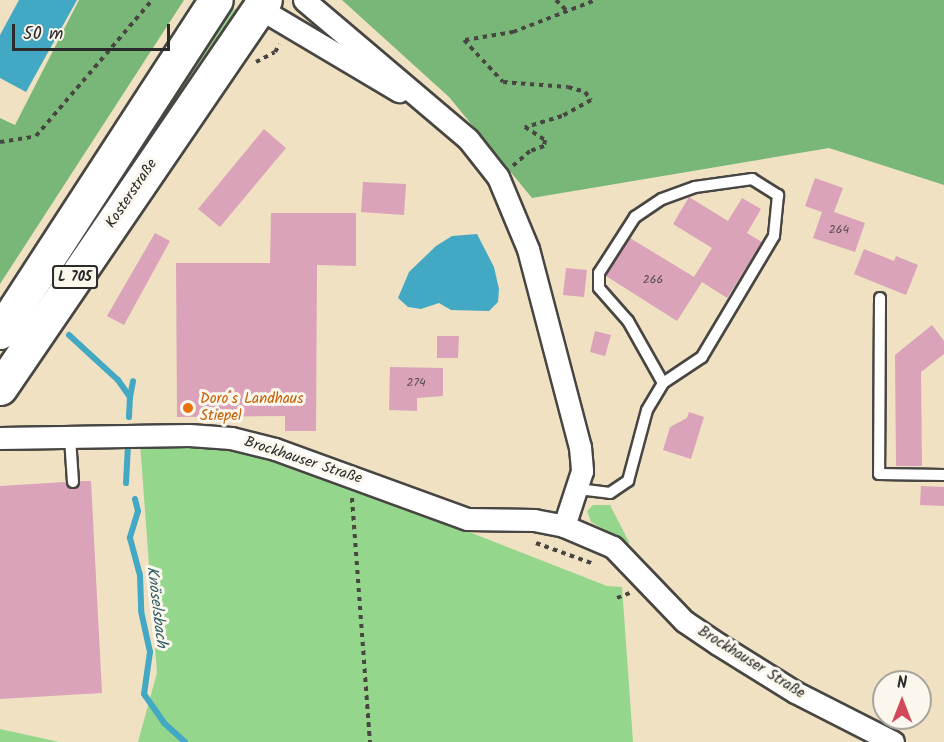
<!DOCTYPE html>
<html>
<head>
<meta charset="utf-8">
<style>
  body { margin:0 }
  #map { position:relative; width:944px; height:742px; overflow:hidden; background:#efe1c2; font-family:Kalam,sans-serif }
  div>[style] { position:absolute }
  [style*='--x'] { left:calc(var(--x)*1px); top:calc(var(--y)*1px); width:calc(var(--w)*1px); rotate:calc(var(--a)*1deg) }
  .green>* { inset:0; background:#95d68d }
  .forest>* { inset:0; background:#78b778 }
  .water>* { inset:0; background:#43a8c3 }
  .stream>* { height:6px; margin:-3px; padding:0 3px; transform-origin:3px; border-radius:3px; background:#43a8c3 }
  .building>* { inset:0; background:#daa3b9 }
  .path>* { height:4px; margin-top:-2px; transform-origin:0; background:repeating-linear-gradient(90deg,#484642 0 4.5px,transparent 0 9px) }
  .roads { filter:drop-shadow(2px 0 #484642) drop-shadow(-2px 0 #484642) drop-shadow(0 2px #484642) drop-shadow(0 -2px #484642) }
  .lane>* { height:10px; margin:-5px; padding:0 5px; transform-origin:5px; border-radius:5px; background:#fff }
  .street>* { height:21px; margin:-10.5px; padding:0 10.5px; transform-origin:10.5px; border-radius:10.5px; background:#fff }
  .primary>* { height:33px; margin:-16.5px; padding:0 16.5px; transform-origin:16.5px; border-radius:16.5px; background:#fff }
  .dots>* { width:16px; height:16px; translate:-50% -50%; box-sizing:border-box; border:3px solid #fbf7ec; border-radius:50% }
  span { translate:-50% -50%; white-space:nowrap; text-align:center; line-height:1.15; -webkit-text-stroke:6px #fbf7ec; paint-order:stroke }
  .number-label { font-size:12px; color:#57494e }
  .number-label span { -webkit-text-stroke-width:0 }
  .shield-label span { padding:2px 4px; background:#fbf7ec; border:2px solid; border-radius:4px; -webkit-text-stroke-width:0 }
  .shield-label { font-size:14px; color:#2b2b2b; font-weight:700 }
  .street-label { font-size:15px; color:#2b2b2b }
  .food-label { font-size:15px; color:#c56008 }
  .left { translate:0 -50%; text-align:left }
  .water-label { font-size:16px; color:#355d68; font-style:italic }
  .north { position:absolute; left:872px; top:670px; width:60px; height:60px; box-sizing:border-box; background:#fbf7ec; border:2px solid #a8a59f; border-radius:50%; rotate:0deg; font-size:16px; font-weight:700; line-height:24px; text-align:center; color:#2b2b2b }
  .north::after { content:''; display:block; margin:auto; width:21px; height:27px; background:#d1495b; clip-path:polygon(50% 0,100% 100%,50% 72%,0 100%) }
  .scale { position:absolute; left:12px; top:24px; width:158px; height:27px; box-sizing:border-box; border:3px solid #2b2b2b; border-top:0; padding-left:8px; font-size:18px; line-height:21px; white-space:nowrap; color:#2b2b2b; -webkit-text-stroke:4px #fbf7ec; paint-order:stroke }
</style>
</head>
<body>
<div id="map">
  <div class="green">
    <div style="clip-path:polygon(237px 8px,238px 12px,133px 172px,123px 167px,223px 15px)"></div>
    <div style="clip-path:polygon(140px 443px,253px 447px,607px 586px,622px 587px,633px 742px,138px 742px,157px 673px)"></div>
    <div style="clip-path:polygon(593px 505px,610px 505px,630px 544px,591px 522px,587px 511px)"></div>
    <div style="clip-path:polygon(674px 625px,875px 742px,825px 720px,737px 672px)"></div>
    <div style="clip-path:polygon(0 729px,59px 742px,0 742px)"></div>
  </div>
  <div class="forest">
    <div style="clip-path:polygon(79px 0,184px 0,0 284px,0 118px,15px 125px)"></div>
    <div style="clip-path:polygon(342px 0,944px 0,944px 185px,829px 148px,532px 198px,449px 97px)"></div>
  </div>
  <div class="water">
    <div style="clip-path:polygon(19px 0,77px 0,26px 92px,0 78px,0 35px)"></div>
    <div style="clip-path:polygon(477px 234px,494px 267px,499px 289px,498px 302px,489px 311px,451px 310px,439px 303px,421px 309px,408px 307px,398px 298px,409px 272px,436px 246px,452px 236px)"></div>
  </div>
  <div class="stream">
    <div style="--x:69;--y:335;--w:67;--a:42.6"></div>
    <div style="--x:118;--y:380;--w:21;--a:55"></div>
    <div style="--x:130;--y:397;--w:20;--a:93"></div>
    <div style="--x:130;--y:397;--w:16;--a:-79"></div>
    <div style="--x:126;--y:483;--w:35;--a:-87"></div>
    <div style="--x:135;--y:499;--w:12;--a:76"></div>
    <div style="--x:138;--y:511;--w:28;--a:107"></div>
    <div style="--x:130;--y:538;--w:38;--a:75"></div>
    <div style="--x:140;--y:575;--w:36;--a:88"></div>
    <div style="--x:141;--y:611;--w:42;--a:77.6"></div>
    <div style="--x:150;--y:652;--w:42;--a:98.1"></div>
    <div style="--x:144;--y:694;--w:35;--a:55"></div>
    <div style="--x:164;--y:723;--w:28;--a:42"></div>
  </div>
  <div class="building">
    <div style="clip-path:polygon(264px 129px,286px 148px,220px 227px,198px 209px)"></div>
    <div style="clip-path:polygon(815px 178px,843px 188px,834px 212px,865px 223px,855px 252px,813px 238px,822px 212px,805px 206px)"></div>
    <div style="clip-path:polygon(363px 182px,406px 184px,404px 215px,361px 212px)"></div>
    <div style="clip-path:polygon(689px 197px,728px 221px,742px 198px,761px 209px,747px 233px,762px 242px,727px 298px,702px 282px,677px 321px,606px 276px,630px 238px,694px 277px,712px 248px,673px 224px)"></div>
    <div style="clip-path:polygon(271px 213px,356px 213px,356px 266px,317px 265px,316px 431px,285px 431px,285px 416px,177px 417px,176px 263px,270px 263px)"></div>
    <div style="clip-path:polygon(155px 233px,170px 241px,124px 325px,107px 316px)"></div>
    <div style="clip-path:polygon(864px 249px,894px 261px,896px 256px,918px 265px,906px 295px,854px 274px)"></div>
    <div style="clip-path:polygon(566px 268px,587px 270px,584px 297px,563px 295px)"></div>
    <div style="clip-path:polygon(932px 325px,944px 341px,944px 354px,921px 372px,922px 466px,896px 466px,895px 355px)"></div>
    <div style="clip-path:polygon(595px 331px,611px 335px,605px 356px,590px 352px)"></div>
    <div style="clip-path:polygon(437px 336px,459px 336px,458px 358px,437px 358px)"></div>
    <div style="clip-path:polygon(390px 367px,443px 368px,443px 396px,417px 398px,417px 411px,389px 410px)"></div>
    <div style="clip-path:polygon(689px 412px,704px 417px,691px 459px,663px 450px,670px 427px,687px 418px)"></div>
    <div style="clip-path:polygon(80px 481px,91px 481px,102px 693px,0 699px,0 486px,65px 482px,73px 489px)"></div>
    <div style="clip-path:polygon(921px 486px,944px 487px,944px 506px,920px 505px)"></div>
  </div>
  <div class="path">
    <div style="--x:556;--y:0;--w:14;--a:45"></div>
    <div style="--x:464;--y:40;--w:57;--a:47.1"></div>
    <div style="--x:503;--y:82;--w:65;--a:4.4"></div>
    <div style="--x:568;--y:87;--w:18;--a:16"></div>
    <div style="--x:585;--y:92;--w:10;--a:53"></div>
    <div style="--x:591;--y:100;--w:33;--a:151"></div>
    <div style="--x:562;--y:116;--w:39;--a:163"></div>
    <div style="--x:525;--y:127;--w:24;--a:33"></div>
    <div style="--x:545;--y:140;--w:6;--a:99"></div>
    <div style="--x:544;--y:146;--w:15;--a:160"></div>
    <div style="--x:530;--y:151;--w:23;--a:139"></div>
    <div style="--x:465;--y:40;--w:49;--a:-9.5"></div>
    <div style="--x:513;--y:32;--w:89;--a:-21.1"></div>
    <div style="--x:256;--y:62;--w:21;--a:-28"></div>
    <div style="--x:275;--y:52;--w:9;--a:-58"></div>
    <div style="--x:0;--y:142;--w:36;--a:-9"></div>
    <div style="--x:36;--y:136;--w:179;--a:-49.5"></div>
    <div style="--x:352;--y:498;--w:245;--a:85.8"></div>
    <div style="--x:536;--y:543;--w:62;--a:19.9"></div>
    <div style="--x:617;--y:598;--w:14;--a:-21"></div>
  </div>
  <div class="roads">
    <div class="lane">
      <div style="--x:880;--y:298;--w:176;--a:90.3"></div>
      <div style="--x:879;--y:474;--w:65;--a:0.9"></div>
      <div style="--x:70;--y:438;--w:44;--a:86.1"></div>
      <div style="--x:578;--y:489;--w:32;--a:7"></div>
      <div style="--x:610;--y:493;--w:22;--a:-34"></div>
      <div style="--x:628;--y:481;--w:73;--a:-75"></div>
      <div style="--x:647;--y:410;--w:31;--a:-59"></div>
      <div style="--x:663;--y:383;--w:71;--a:-119.4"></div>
      <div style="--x:628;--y:321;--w:44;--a:-131.3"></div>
      <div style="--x:599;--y:288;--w:15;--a:-90"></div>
      <div style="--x:599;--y:273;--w:67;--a:-57.3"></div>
      <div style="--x:635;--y:217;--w:32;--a:-34"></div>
      <div style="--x:662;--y:199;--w:35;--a:-20"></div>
      <div style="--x:695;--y:187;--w:58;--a:-8"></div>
      <div style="--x:752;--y:179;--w:31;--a:32"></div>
      <div style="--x:778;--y:195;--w:41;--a:95.6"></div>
      <div style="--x:774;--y:236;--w:141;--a:120.8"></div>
      <div style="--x:702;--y:357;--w:47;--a:146.3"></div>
    </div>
    <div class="street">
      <div style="--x:255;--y:0;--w:9;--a:63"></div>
      <div style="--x:259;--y:8;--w:163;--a:30.7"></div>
      <div style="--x:304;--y:0;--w:215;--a:40.3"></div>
      <div style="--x:468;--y:139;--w:48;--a:51.7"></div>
      <div style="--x:498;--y:177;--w:78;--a:67.4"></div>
      <div style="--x:528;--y:249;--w:205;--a:75.3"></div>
      <div style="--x:580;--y:447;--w:24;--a:85"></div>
      <div style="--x:582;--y:471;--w:58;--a:108.1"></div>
      <div style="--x:0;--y:438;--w:189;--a:-0.9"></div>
      <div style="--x:189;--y:435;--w:42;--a:4.1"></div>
      <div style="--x:231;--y:438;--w:45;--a:14"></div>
      <div style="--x:275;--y:449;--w:204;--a:20"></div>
      <div style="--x:467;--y:519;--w:67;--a:0.9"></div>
      <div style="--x:534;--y:520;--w:31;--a:11"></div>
      <div style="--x:564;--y:526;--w:53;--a:23.2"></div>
      <div style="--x:613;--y:547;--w:103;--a:46.2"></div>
      <div style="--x:684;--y:621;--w:41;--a:34.1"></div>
      <div style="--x:718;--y:644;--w:91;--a:31.9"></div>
      <div style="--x:795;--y:692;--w:110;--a:27"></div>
    </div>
    <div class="primary">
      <div style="--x:0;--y:332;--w:396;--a:-57"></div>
      <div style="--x:0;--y:388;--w:470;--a:-55.7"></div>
    </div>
  </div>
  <div class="dots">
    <div style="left:188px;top:408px;background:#e8710a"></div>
  </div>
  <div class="number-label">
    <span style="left:839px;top:230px">264</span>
    <span style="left:653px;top:280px">266</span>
    <span style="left:416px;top:383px">274</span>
  </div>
  <div class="shield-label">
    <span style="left:75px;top:277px">L 705</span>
  </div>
  <div class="street-label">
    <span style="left:132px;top:194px;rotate:-56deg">Kosterstraße</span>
    <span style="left:303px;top:461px;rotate:18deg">Brockhauser Straße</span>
    <span style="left:751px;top:663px;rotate:32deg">Brockhauser Straße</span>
  </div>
  <div class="food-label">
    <span class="left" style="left:200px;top:408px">Doro´s Landhaus<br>Stiepel</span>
  </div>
  <div class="water-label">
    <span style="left:156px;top:607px;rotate:83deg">Knöselsbach</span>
  </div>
  <div class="north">N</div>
  <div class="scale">50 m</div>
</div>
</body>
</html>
